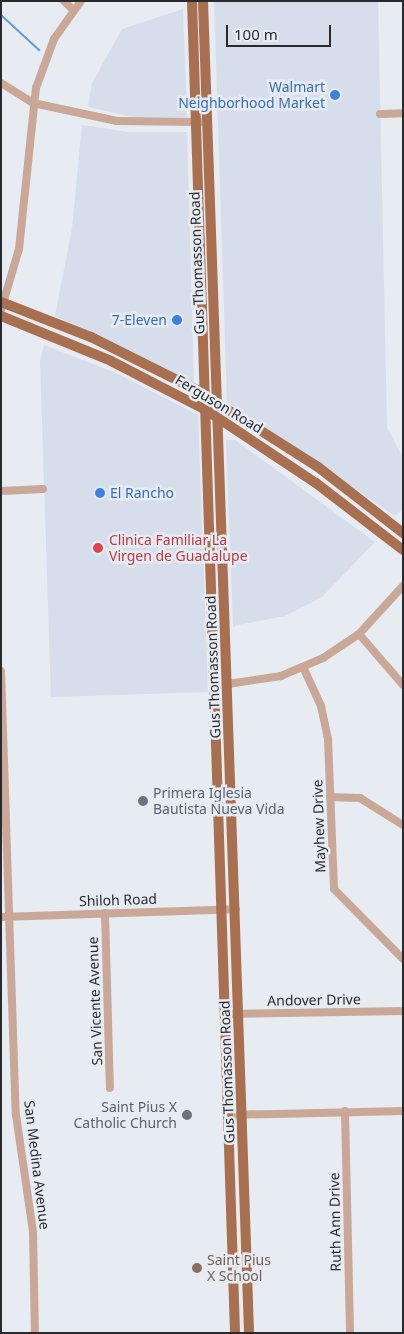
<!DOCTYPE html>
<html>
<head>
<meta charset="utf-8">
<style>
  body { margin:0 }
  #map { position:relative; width:404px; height:1334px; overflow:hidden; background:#e7ebf2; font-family:"Noto Sans",sans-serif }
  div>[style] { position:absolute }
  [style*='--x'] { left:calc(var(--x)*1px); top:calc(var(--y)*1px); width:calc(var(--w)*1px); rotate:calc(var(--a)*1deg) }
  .built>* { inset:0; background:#d6deeb }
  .stream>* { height:2px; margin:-1px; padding:0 1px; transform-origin:1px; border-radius:1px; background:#6899d2 }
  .minor>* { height:8px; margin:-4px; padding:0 4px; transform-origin:4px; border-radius:4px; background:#c9a897 }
  .major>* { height:10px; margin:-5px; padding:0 5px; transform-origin:5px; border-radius:5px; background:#a86f50 }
  .dots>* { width:14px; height:14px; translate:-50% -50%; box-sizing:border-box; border:2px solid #e7ebf2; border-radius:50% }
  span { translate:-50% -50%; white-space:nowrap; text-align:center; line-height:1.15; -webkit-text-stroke:5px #e7ebf2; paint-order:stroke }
  .shop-label { font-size:14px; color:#366cbe }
  .right { translate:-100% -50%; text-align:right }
  .left { translate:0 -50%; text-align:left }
  .street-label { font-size:14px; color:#282a2d }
  .health-label { font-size:14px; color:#be3a42 }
  .worship-label { font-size:14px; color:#5b616d }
  .education-label { font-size:14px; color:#785e54 }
  .frame { position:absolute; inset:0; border:2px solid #282a2d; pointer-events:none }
  .scale { position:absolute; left:226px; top:25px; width:105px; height:22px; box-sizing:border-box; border:2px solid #282a2d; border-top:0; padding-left:6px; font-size:15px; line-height:18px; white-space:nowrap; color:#282a2d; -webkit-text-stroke:4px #e7ebf2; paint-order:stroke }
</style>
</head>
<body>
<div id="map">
  <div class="built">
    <div style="clip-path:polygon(214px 1px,378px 1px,387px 427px,403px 458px,403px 509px,395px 516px,227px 402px)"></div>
    <div style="clip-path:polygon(183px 9px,187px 117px,137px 118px,88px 107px,92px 83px,122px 29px)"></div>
    <div style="clip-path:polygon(82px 125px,128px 132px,187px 132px,194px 384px,55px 316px,72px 228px)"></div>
    <div style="clip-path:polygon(44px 345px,116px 373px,198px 415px,208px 692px,51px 697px,40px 361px)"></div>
    <div style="clip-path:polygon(226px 440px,235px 440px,375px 542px,322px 597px,285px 616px,233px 626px)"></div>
  </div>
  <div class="stream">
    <div style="--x:1;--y:15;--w:52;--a:42.6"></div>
  </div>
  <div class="minor">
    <div style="--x:64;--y:1;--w:13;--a:45"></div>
    <div style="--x:1;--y:83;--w:38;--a:32"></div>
    <div style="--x:33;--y:103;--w:86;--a:12.1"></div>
    <div style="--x:117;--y:121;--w:84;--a:0.7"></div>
    <div style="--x:380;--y:114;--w:23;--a:-2"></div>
    <div style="--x:1;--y:310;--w:64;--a:-73.6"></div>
    <div style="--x:19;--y:249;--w:162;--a:-84"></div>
    <div style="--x:36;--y:88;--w:52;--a:-69.8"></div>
    <div style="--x:54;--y:39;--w:47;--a:-54.6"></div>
    <div style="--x:1;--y:491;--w:42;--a:-2.7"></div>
    <div style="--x:359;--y:634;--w:67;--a:49.2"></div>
    <div style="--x:304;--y:669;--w:41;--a:65.3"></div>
    <div style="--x:321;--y:706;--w:34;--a:78"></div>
    <div style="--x:328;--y:739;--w:150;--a:87.7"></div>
    <div style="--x:334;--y:889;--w:98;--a:45.4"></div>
    <div style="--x:1;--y:671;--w:444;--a:88.1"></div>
    <div style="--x:16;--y:1115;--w:118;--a:81.7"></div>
    <div style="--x:33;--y:1232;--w:101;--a:88.9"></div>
    <div style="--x:228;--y:684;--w:54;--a:-8.6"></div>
    <div style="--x:281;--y:676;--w:46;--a:-23.2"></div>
    <div style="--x:323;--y:658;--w:43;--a:-33.7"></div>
    <div style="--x:359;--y:634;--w:65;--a:-47.5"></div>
    <div style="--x:330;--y:797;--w:30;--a:2"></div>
    <div style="--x:360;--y:798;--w:51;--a:32.1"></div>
    <div style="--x:105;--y:913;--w:175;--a:88.4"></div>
    <div style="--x:1;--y:917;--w:235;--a:-1.9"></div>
    <div style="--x:225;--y:1014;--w:178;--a:-1"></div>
    <div style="--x:345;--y:1111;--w:222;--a:88.7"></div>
    <div style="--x:228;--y:1115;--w:175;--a:-1.3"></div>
  </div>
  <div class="major">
    <div style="--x:192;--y:1;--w:1333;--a:88.15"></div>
    <div style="--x:203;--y:1;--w:1333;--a:88.02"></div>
    <div style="--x:1;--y:302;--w:97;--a:21.3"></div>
    <div style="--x:91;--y:337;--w:119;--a:26.6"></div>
    <div style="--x:197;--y:390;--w:143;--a:32.5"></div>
    <div style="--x:318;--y:467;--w:108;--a:37.8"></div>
    <div style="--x:1;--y:316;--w:119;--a:22.2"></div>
    <div style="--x:111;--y:361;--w:107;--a:27.3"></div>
    <div style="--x:206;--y:410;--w:132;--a:33.6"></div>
    <div style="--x:316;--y:483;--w:110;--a:37.6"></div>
  </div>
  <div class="dots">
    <div style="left:335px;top:95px;background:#3f7fe0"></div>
    <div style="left:177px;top:320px;background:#3f7fe0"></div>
    <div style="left:100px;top:493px;background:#3f7fe0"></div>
    <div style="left:98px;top:548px;background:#e0444e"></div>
    <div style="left:143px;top:801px;background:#6b7280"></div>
    <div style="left:187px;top:1115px;background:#6b7280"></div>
    <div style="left:197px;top:1268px;background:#8d6e63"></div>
  </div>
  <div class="shop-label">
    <span class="right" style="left:325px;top:95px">Walmart<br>Neighborhood Market</span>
    <span class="right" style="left:167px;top:320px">7-Eleven</span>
    <span class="left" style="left:110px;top:493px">El Rancho</span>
  </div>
  <div class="street-label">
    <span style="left:197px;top:263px;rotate:-92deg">Gus Thomasson Road</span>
    <span style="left:219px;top:404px;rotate:31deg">Ferguson Road</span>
    <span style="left:213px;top:667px;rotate:-92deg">Gus Thomasson Road</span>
    <span style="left:319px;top:826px;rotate:-92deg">Mayhew Drive</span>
    <span style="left:118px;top:900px;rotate:-2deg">Shiloh Road</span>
    <span style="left:314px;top:1000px;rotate:-1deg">Andover Drive</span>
    <span style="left:95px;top:1001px;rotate:-92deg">San Vicente Avenue</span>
    <span style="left:227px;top:1072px;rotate:-92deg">Gus Thomasson Road</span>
    <span style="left:37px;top:1165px;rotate:83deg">San Medina Avenue</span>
    <span style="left:335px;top:1222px;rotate:-91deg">Ruth Ann Drive</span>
  </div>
  <div class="health-label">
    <span class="left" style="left:109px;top:548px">Clinica Familiar La<br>Virgen de Guadalupe</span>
  </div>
  <div class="worship-label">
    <span class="left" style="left:153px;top:801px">Primera Iglesia<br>Bautista Nueva Vida</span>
    <span class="right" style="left:177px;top:1115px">Saint Pius X<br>Catholic Church</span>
  </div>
  <div class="education-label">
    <span class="left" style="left:207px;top:1268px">Saint Pius<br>X School</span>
  </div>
  <div class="frame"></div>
  <div class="scale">100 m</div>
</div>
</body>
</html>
